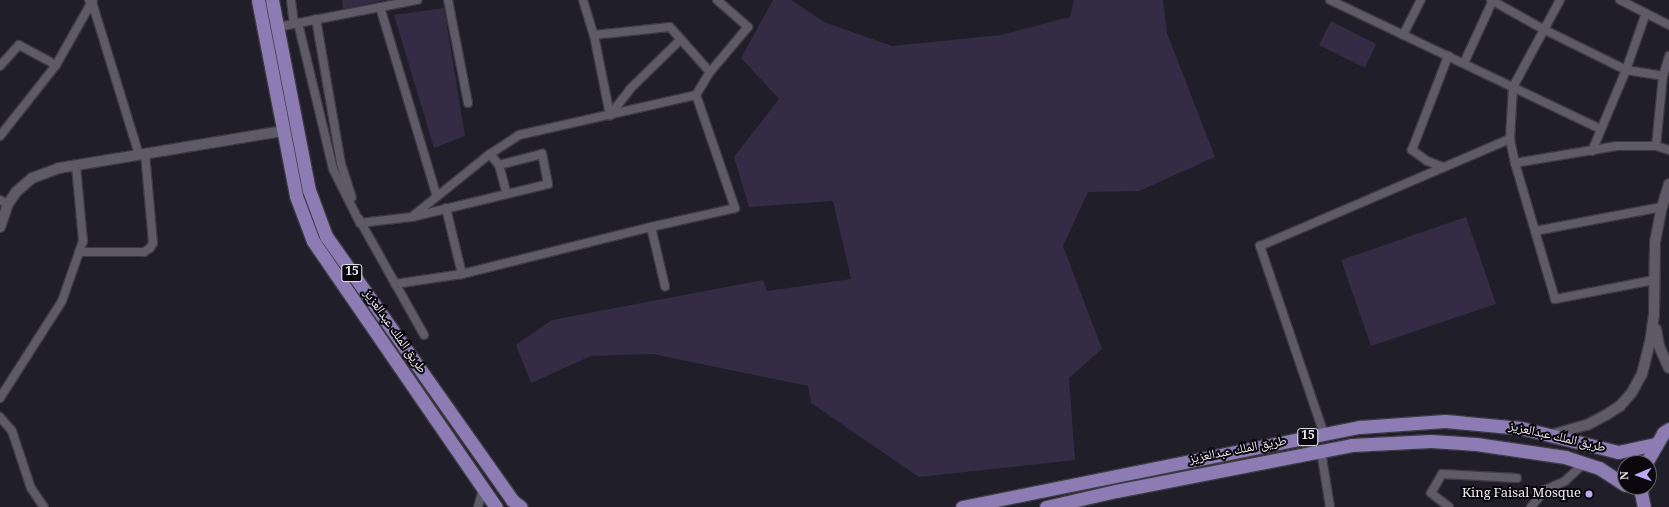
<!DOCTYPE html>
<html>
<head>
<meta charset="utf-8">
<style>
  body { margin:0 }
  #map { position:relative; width:1669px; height:507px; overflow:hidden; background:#201e28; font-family:Georgia,"Noto Naskh Arabic",serif }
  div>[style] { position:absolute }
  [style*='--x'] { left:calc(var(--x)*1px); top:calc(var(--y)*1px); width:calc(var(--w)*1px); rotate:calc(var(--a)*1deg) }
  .green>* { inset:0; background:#332c44 }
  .roads { filter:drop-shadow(1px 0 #3c3a42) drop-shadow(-1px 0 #3c3a42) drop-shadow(0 1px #3c3a42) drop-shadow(0 -1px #3c3a42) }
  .minor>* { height:8px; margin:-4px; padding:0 4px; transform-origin:4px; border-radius:4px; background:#5e5a67 }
  .tertiary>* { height:10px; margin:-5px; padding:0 5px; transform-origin:5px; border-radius:5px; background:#5e5a67 }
  .trunk>* { height:13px; margin:-6.5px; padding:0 6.5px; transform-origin:6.5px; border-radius:6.5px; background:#8d7cb4 }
  .dots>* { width:11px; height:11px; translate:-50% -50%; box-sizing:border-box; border:2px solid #0a080d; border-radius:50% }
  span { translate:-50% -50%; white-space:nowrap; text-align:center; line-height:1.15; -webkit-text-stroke:4px #0a080d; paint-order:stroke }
  .shield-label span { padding:1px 3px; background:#0a080d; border:1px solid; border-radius:3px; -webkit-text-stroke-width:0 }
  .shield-label { font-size:12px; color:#eeecf3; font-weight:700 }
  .street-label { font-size:13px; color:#eeecf3 }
  .poi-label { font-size:13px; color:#eeecf3 }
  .right { translate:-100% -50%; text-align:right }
  .north { position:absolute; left:1617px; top:455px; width:40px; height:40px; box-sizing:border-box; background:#0a080d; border:1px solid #656369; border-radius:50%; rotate:268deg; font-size:11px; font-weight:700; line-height:16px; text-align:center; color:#eeecf3 }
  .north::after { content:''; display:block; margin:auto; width:14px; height:18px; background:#bfa9f4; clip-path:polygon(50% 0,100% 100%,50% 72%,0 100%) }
</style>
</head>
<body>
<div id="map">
  <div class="green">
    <div style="clip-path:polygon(342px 0,385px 0,343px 9px)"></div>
    <div style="clip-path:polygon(773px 0,791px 0,824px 22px,892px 46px,1001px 35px,1070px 17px,1074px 0,1163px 0,1167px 33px,1215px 157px,1139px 191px,1088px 192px,1063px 246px,1102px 349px,1069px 378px,1075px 460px,919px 477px,811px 403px,808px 386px,653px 354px,591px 356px,531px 383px,516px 345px,552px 320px,763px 280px,767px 291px,851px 279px,833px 201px,749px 207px,734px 157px,779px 99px,741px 58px)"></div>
    <div style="clip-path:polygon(444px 8px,465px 136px,434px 148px,394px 15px)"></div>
    <div style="clip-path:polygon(1331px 21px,1376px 44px,1365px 68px,1319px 45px)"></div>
    <div style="clip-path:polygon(1466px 217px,1496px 304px,1371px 346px,1341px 260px)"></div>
  </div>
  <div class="roads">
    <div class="minor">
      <div style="--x:89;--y:0;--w:4;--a:34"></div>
      <div style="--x:92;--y:2;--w:160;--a:72.9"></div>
      <div style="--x:291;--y:0;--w:23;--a:83"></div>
      <div style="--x:448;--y:0;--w:105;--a:79"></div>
      <div style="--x:583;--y:0;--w:37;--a:73"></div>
      <div style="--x:594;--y:35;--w:82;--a:78.7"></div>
      <div style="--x:1330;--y:0;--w:300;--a:25.5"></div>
      <div style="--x:1491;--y:0;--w:60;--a:29.1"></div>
      <div style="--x:1543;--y:29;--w:93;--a:26.3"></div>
      <div style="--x:1626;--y:70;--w:37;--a:9"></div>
      <div style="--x:1620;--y:0;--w:55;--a:27"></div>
      <div style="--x:380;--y:7;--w:198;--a:73.3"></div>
      <div style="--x:316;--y:19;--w:147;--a:80.2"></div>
      <div style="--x:341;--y:164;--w:35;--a:72"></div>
      <div style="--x:298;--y:23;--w:150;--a:76.5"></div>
      <div style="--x:333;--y:169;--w:60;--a:63.4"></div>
      <div style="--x:360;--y:223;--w:52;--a:-6.6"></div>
      <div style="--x:412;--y:217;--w:140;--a:-13.6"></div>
      <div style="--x:548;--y:184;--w:31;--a:-101"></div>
      <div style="--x:542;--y:154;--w:44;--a:165.7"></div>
      <div style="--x:278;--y:27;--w:142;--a:-11"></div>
      <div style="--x:594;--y:35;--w:76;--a:-6"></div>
      <div style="--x:670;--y:27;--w:60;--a:48.4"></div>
      <div style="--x:1403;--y:35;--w:39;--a:-63"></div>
      <div style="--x:1464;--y:63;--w:69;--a:-65.3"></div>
      <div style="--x:0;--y:66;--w:28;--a:-48"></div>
      <div style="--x:19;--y:45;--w:42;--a:28.4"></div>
      <div style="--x:610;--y:115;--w:33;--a:-52"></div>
      <div style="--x:630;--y:89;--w:71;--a:-44.4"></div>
      <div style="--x:0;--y:136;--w:90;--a:-51.7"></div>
      <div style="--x:56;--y:65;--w:75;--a:-60.4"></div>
      <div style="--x:1656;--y:146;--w:70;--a:-84.3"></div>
      <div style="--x:1663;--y:76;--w:21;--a:-73"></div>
      <div style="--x:1592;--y:151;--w:88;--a:-67.2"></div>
      <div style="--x:1626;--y:70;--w:60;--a:-70.7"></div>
      <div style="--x:490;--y:154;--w:14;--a:51"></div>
      <div style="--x:499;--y:165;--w:30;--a:75"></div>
      <div style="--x:1515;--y:163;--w:25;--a:-102"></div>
      <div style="--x:1510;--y:139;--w:52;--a:-86.7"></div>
      <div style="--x:1513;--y:87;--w:99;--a:-61.6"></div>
      <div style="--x:1443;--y:167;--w:17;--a:-159"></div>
      <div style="--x:1427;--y:161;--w:19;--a:-144"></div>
      <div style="--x:1412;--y:150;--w:101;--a:-69"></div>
      <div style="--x:0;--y:200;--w:9;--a:27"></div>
      <div style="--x:446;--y:208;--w:68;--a:76.4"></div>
      <div style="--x:414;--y:215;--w:97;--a:-38.8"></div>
      <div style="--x:490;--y:154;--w:35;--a:-33"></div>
      <div style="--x:519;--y:135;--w:181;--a:-12.7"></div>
      <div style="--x:696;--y:95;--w:27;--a:-59"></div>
      <div style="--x:710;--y:72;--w:59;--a:-49.8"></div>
      <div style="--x:748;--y:27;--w:41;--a:-138.9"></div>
      <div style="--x:359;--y:219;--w:133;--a:60.7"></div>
      <div style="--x:651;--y:227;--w:61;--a:76.7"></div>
      <div style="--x:1535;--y:231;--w:129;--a:-10.7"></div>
      <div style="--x:79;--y:252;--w:65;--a:0"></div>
      <div style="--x:144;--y:252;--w:7;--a:-34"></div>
      <div style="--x:150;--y:248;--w:6;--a:-59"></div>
      <div style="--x:153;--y:243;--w:89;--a:-95.1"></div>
      <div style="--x:1654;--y:280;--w:101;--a:169.1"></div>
      <div style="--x:1555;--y:299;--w:142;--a:-106.4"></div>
      <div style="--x:1515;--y:163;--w:103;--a:-9.5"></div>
      <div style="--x:1617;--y:146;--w:39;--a:0"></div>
      <div style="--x:1656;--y:146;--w:14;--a:17"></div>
      <div style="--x:395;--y:284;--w:68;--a:-8.5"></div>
      <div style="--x:462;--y:274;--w:195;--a:-14"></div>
      <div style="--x:651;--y:227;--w:86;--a:-12.7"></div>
      <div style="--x:735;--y:208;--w:120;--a:-109"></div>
      <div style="--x:0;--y:398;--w:115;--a:-57.4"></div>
      <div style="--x:62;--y:301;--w:64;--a:-70.7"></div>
      <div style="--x:83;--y:241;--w:75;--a:-95.3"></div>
      <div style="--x:0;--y:417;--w:18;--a:49"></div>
      <div style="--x:12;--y:431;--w:60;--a:71.6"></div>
      <div style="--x:31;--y:488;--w:23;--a:56"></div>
      <div style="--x:1324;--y:434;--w:199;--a:-108.8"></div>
      <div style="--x:1260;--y:246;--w:272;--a:-23.2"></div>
      <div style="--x:1321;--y:451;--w:57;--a:80.9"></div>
      <div style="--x:478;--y:507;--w:19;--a:-74"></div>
      <div style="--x:1449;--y:507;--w:23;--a:-142"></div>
      <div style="--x:1431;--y:493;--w:22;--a:-60"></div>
      <div style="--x:1442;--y:474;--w:75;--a:3.1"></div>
      <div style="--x:1531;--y:507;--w:22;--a:-51"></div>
      <div style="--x:1545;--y:490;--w:22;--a:-24"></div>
      <div style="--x:1565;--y:481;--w:26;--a:-43"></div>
    </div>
    <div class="tertiary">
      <div style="--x:0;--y:227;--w:24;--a:-71"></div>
      <div style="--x:8;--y:204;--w:14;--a:-56"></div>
      <div style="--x:16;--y:192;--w:21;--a:-41"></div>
      <div style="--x:32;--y:178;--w:29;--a:-20"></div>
      <div style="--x:59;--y:168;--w:227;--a:-9.4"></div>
      <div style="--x:1656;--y:329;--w:17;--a:80"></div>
      <div style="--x:1659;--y:346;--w:24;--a:66"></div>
      <div style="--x:1551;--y:435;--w:37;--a:-16"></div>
      <div style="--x:1587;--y:425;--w:21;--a:-28"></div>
      <div style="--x:1606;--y:415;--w:17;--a:-33"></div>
      <div style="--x:1620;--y:406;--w:18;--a:-49"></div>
      <div style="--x:1632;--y:392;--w:21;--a:-61"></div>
      <div style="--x:1642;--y:374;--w:32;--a:-76"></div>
      <div style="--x:1650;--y:343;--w:28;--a:-82"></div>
      <div style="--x:1654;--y:315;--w:73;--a:-89.2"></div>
      <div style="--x:1655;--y:242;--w:36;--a:-79"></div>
      <div style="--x:1662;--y:207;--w:24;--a:-73"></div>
    </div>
    <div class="trunk">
      <div style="--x:258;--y:0;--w:200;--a:79"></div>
      <div style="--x:296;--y:196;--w:48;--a:69.3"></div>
      <div style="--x:313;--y:241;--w:323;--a:55.5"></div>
      <div style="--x:272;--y:0;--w:194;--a:79"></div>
      <div style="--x:309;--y:190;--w:49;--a:69.7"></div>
      <div style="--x:326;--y:236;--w:323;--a:54.8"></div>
      <div style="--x:512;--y:500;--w:11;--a:38"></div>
      <div style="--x:1646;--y:463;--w:34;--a:-60"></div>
      <div style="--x:1663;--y:433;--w:7;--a:-34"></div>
      <div style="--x:1642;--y:487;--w:6;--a:99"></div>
      <div style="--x:1641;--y:493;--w:14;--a:78"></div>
      <div style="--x:962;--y:507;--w:406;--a:-11.4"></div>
      <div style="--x:1360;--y:427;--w:85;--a:-4"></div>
      <div style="--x:1445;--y:421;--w:76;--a:5.3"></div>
      <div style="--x:1521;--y:428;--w:100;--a:13.9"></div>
      <div style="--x:1618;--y:452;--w:39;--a:-12"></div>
      <div style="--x:1046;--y:507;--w:72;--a:-12.9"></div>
      <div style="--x:1116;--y:491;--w:240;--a:-11"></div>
      <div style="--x:1352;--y:445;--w:79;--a:-2.9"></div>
      <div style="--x:1431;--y:441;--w:45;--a:3.8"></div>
      <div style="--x:1476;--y:444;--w:90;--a:8.3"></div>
      <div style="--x:1565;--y:457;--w:36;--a:18"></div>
      <div style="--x:1599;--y:468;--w:31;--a:33"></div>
    </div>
  </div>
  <div class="dots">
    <div style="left:1589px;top:494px;background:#bfa9f4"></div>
  </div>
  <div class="shield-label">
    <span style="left:352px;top:273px">15</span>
    <span style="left:1308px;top:437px">15</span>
  </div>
  <div class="street-label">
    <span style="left:394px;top:332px;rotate:55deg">طريق الملك عبدالعزيز</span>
    <span style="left:1557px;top:438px;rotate:13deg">طريق الملك عبدالعزيز</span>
    <span style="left:1238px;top:451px;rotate:-11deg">طريق الملك عبدالعزيز</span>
  </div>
  <div class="poi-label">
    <span class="right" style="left:1581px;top:494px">King Faisal Mosque</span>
  </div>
  <div class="north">N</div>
</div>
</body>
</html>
